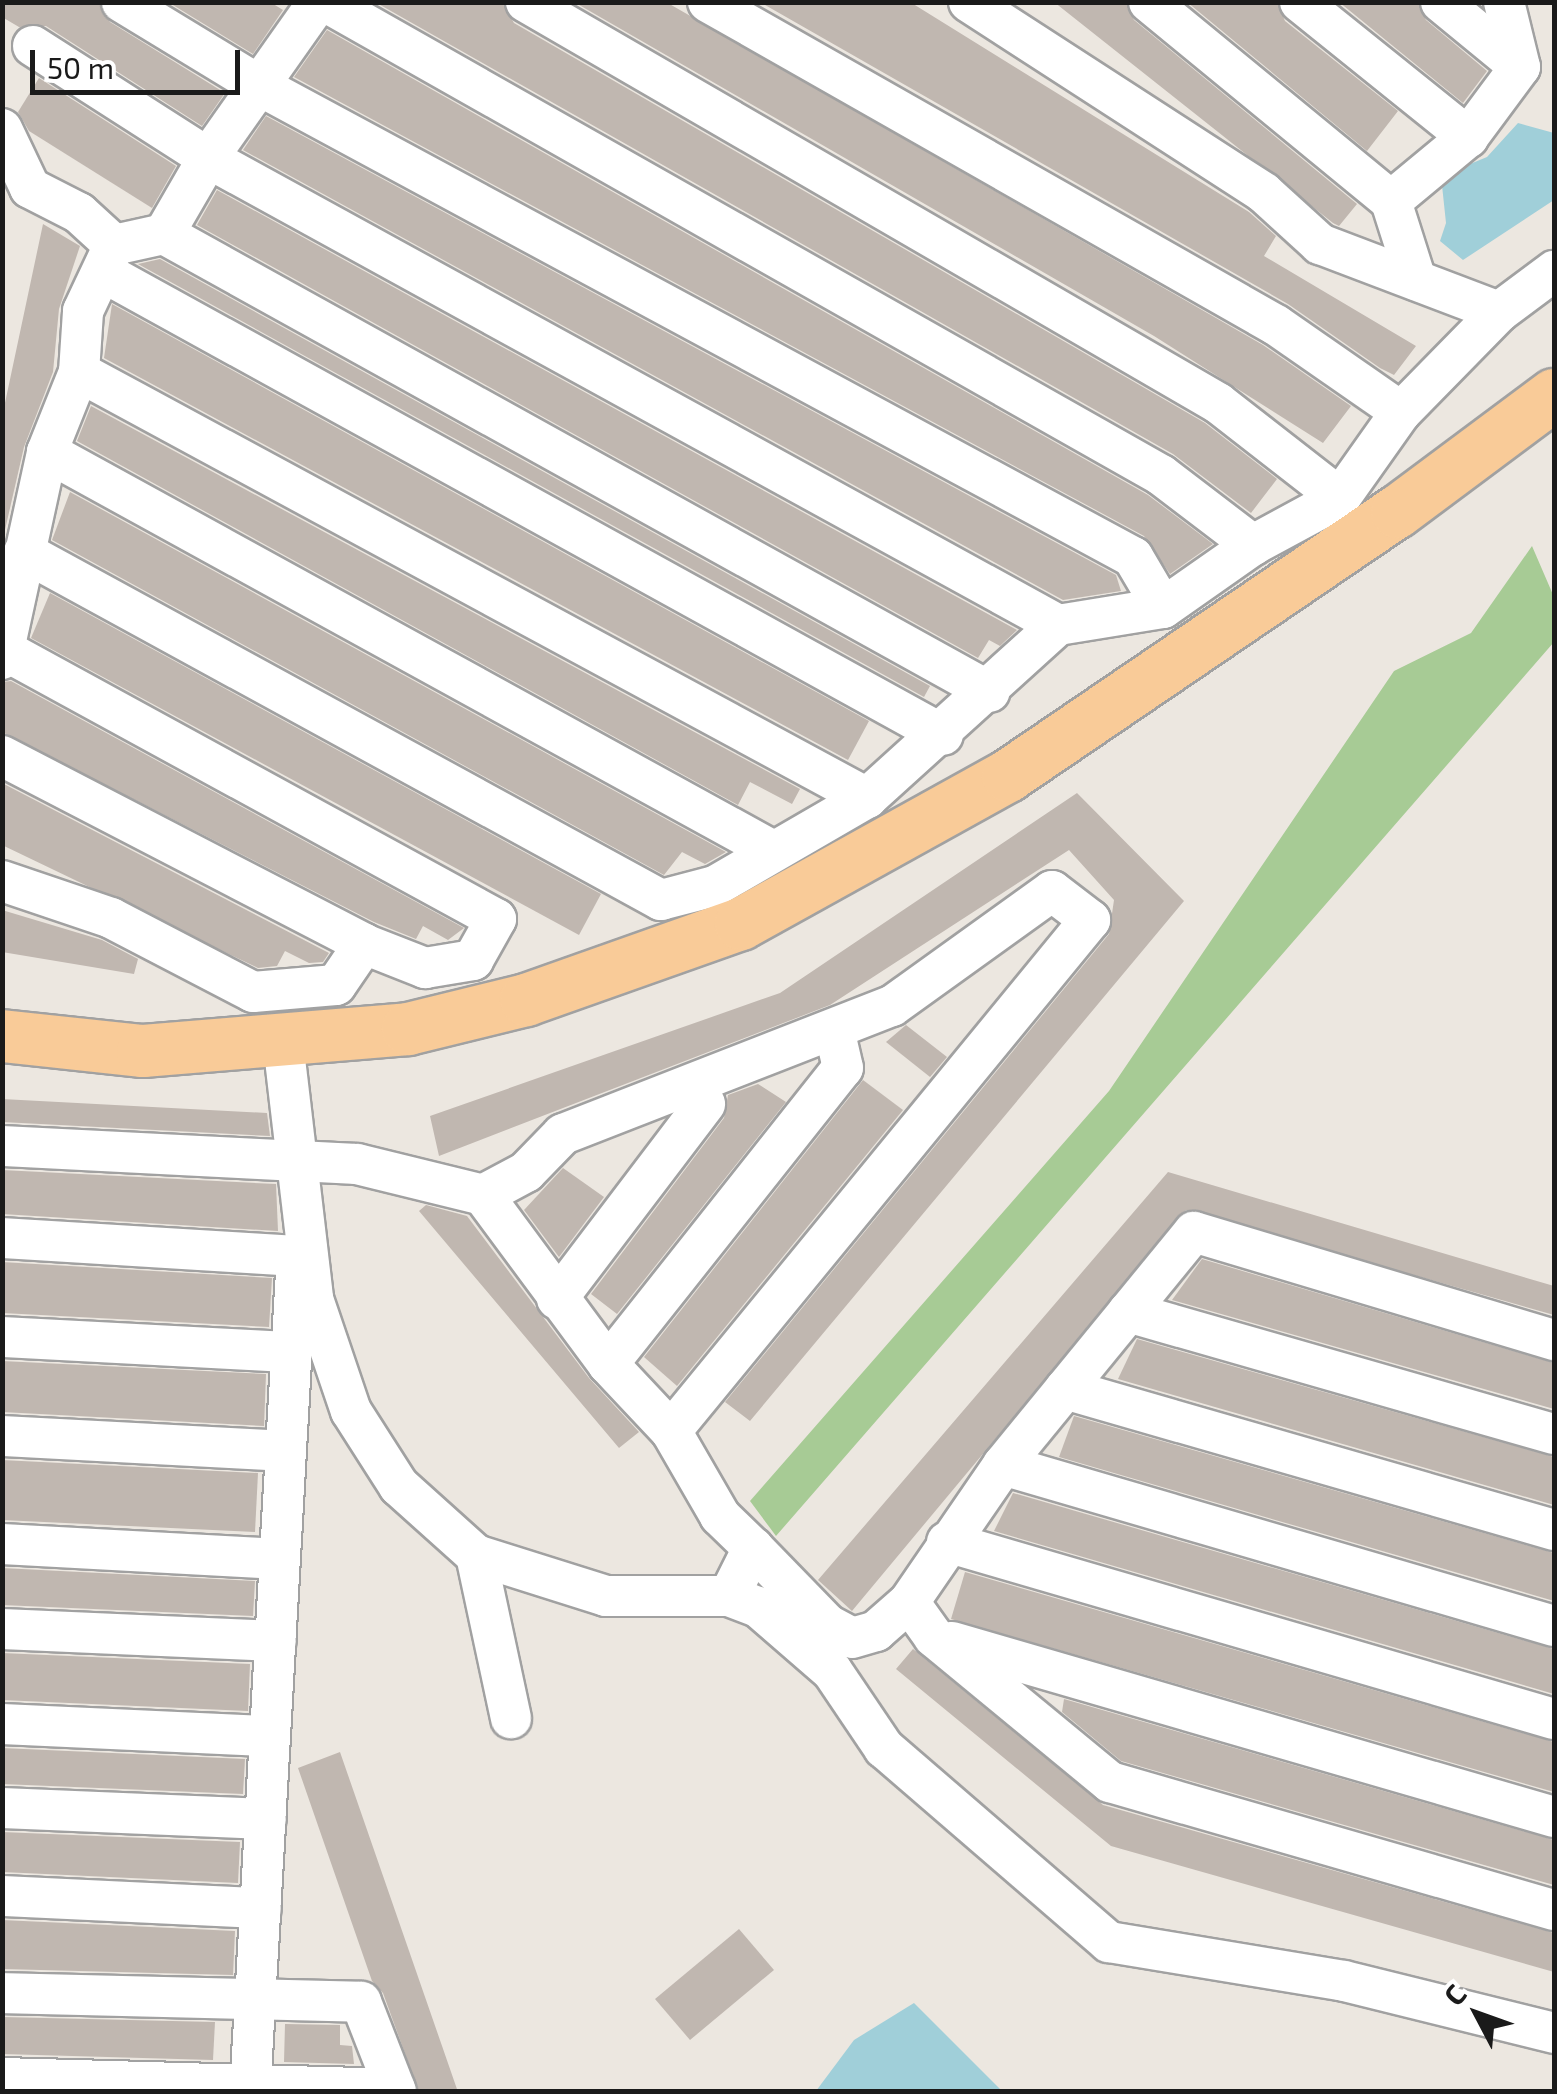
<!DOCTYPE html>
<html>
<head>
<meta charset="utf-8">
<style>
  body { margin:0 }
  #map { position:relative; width:1557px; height:2094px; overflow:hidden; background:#ece7e0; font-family:"Exo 2",sans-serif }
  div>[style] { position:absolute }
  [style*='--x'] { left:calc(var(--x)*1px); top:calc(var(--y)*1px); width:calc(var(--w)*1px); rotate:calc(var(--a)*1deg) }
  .forest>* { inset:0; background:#a7cb95 }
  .water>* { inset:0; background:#a0cfd9 }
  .building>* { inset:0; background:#c0b7b0 }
  .roads { filter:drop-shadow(2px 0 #a1a1a1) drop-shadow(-2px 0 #a1a1a1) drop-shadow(0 2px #a1a1a1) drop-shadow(0 -2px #a1a1a1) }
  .minor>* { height:40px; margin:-20px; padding:0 20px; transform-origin:20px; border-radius:20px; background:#fff }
  .major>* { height:52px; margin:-26px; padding:0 26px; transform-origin:26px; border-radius:26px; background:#f9cb98 }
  span { translate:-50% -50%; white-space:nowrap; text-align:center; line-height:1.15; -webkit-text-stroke:8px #fff; paint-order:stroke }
  .frame { position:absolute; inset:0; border:5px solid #1a1a1a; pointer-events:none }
  .north { position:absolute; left:1427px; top:1964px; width:100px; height:100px; -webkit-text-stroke:8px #fff; paint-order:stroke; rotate:311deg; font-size:28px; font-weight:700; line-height:40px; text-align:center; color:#1a1a1a }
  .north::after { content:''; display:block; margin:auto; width:35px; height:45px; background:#1a1a1a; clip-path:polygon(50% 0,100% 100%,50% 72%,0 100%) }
  .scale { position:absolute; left:30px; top:50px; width:210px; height:45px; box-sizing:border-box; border:5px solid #1a1a1a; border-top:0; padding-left:12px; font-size:30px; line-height:35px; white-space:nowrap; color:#1a1a1a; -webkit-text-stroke:8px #fff; paint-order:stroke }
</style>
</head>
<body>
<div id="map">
  <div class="forest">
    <div style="clip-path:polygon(1532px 546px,1554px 597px,1554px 642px,776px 1536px,750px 1501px,1109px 1091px,1394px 671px,1471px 633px)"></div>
  </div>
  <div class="water">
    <div style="clip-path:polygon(1518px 123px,1554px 133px,1554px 200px,1463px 260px,1440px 241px,1446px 223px,1441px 176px,1487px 157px)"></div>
    <div style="clip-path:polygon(914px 2003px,1002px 2091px,816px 2091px,854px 2040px)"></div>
  </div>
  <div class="building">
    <div style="clip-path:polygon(2px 2px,98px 2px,110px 22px,225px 93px,202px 126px,46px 26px,19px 27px,2px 17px)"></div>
    <div style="clip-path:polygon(168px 2px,270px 2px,283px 10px,253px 54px)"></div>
    <div style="clip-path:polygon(375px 2px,502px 2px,514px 23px,1205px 423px,1277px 479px,1251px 513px,1173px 454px)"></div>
    <div style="clip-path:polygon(574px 2px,666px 2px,1263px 345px,1351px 406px,1323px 443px,1154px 336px)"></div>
    <div style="clip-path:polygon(760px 2px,910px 2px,1249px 212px,1276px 236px,1264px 256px,1416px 346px,1394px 375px,1380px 368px,1288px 304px)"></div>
    <div style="clip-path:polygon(1054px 2px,1126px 2px,1134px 20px,1357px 204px,1339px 226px,1333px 223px)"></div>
    <div style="clip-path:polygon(1187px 2px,1277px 2px,1285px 21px,1398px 111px,1367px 151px)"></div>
    <div style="clip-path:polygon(1339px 2px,1418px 2px,1426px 20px,1487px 71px,1463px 103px)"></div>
    <div style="clip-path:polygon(327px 30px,1148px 495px,1213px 544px,1170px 574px,1144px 536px,294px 77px)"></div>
    <div style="clip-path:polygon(39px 78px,176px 166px,152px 208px,29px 131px,18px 112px)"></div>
    <div style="clip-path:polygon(266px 116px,1116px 575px,1121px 591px,1063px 600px,243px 150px)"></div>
    <div style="clip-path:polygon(217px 190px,1017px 630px,1000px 646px,989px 640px,978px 658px,197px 225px)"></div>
    <div style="clip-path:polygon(43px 224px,80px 246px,59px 309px,53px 372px,24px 447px,2px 543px,2px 417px)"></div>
    <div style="clip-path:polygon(160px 259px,930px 686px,924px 697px,138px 264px)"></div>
    <div style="clip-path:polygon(112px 304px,869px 721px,848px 760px,104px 358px)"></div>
    <div style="clip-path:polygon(91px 406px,800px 789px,792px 804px,750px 782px,738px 805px,77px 441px)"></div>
    <div style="clip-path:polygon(70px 492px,726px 852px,705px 864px,682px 852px,664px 875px,52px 540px)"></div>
    <div style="clip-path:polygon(50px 593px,601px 894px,579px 935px,31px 638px)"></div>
    <div style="clip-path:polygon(11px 681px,464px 928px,448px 940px,423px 926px,416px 939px,374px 922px,2px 732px,2px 682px)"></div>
    <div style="clip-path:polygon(2px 783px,329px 953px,323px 962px,309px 963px,285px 951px,277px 966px,258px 968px,2px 845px)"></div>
    <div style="clip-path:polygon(1077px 793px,1184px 901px,750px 1421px,725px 1402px,1109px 934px,1114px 900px,1069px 850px,830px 1005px,439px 1156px,430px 1116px,780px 993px)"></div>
    <div style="clip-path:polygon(2px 910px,102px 940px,138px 959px,134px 974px,2px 952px)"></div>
    <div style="clip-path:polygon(906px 1025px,947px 1057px,930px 1077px,886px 1042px)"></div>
    <div style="clip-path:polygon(863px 1080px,903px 1110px,677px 1386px,644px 1357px)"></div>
    <div style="clip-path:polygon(758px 1084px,786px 1102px,617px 1314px,591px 1294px,724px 1118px,728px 1095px)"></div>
    <div style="clip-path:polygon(2px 1099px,267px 1113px,270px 1136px,2px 1122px)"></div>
    <div style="clip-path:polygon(563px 1168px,604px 1197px,559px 1257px,524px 1210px)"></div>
    <div style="clip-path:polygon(2px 1170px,276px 1184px,278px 1231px,2px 1214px)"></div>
    <div style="clip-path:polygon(1168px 1172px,1554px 1286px,1554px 1315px,1186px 1210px,852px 1611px,818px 1580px)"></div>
    <div style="clip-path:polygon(426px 1205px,467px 1216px,589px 1378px,639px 1432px,619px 1448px,419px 1211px)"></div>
    <div style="clip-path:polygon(1202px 1259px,1554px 1363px,1554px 1409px,1172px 1300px)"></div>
    <div style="clip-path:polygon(2px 1262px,272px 1278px,269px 1327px,2px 1313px)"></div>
    <div style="clip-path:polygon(1137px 1339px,1554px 1457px,1554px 1505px,1118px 1379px)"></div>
    <div style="clip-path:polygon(2px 1361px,266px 1374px,264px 1426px,2px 1412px)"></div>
    <div style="clip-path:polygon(1074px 1416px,1554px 1553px,1554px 1601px,1059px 1457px)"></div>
    <div style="clip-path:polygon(2px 1460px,258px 1473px,255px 1532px,2px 1520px)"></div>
    <div style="clip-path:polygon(1013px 1493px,1554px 1649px,1554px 1694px,994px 1531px)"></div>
    <div style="clip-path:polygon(2px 1568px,255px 1581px,253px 1616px,2px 1605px)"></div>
    <div style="clip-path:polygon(965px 1572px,1554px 1742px,1554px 1792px,951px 1619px)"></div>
    <div style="clip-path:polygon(913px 1649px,1103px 1805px,1554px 1933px,1554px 1972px,1111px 1846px,896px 1669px)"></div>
    <div style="clip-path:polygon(2px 1653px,250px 1664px,248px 1711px,2px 1700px)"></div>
    <div style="clip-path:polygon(1064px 1699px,1554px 1840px,1554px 1885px,1121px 1761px,1062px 1712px)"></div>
    <div style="clip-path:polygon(2px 1748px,245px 1759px,243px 1794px,2px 1784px)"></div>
    <div style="clip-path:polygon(340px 1752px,458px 2092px,419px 2092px,383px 1993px,372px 1981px,298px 1768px)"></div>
    <div style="clip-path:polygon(2px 1832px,240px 1842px,238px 1883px,2px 1872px)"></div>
    <div style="clip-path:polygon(2px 1920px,235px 1931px,233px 1975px,2px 1969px)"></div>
    <div style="clip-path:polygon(739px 1929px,774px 1970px,690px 2040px,655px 1999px)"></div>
    <div style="clip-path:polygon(2px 2017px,215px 2022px,213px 2060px,2px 2054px)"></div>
    <div style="clip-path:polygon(285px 2024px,340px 2025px,340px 2045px,352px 2046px,354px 2064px,284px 2062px)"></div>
  </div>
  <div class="roads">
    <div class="minor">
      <div style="--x:122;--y:2;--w:162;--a:31.3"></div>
      <div style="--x:260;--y:86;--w:992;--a:28.35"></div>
      <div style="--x:1133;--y:557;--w:59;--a:59.5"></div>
      <div style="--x:326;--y:2;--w:960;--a:29.53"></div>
      <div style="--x:1161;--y:475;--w:116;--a:37.3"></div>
      <div style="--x:526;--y:2;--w:800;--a:30.09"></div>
      <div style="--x:1218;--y:403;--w:155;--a:37.9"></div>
      <div style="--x:708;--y:2;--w:653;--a:29.63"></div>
      <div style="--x:1276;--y:325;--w:152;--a:34.8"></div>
      <div style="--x:969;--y:2;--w:351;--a:32.9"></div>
      <div style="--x:1264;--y:193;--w:76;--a:42.3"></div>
      <div style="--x:1320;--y:244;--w:191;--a:20.8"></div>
      <div style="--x:1149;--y:2;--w:313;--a:39.4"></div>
      <div style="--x:1300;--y:2;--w:216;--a:38.8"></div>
      <div style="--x:1441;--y:2;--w:102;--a:39.4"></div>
      <div style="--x:33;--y:46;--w:208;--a:32.6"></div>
      <div style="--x:208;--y:158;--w:970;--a:28.78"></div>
      <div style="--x:2;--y:129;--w:65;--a:64.6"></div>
      <div style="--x:30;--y:188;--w:55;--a:27"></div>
      <div style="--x:79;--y:213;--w:47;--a:42.4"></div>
      <div style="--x:164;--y:234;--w:944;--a:29.01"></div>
      <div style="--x:103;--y:272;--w:959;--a:28.86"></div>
      <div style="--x:1416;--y:280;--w:83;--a:-107.6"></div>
      <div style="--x:1391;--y:201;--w:100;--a:-39.7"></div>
      <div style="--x:1468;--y:137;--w:87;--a:-53.4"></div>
      <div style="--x:1520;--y:67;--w:67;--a:-103.8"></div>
      <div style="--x:79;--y:372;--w:896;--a:28.4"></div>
      <div style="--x:47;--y:452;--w:828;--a:28.79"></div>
      <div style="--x:24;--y:552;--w:726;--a:28.65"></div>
      <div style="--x:661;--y:900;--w:56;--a:-14.5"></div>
      <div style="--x:715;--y:886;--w:176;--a:-30.1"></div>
      <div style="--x:867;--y:798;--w:258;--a:-42.2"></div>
      <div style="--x:1058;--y:625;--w:106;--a:-9.2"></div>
      <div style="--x:1163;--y:608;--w:110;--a:-35"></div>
      <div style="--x:1253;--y:545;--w:99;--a:-28.4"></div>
      <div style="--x:1340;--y:498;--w:105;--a:-54.7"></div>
      <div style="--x:1401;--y:412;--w:140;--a:-45.6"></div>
      <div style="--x:1499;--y:312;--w:69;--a:-36.7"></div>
      <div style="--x:2;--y:659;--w:212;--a:-77.7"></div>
      <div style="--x:47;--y:452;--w:86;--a:-68.2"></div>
      <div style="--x:79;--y:372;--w:61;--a:-86.2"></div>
      <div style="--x:83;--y:311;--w:73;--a:-64.8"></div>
      <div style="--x:114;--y:245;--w:51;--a:-12.4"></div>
      <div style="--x:164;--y:234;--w:88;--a:-59.9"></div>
      <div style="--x:208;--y:158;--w:191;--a:-54.8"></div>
      <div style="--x:2;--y:756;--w:408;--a:27.4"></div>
      <div style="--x:2;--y:881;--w:115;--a:18.7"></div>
      <div style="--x:111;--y:918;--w:160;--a:27.5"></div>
      <div style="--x:253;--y:992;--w:83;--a:-4.8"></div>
      <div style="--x:336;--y:985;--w:50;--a:-55.7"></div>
      <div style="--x:364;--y:944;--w:66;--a:21.5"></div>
      <div style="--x:425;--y:968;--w:49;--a:-9.5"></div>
      <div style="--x:473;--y:960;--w:47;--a:-60.7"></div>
      <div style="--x:496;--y:919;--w:561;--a:-151.33"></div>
      <div style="--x:283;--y:1042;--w:259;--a:83.3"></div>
      <div style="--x:313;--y:1299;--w:118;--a:71.3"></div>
      <div style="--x:351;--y:1411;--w:89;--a:57.4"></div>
      <div style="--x:399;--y:1486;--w:103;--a:41.9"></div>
      <div style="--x:476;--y:1555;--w:136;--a:17.5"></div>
      <div style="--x:606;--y:1596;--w:123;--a:0"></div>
      <div style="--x:729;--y:1596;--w:31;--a:21"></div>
      <div style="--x:758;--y:1607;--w:98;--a:40.9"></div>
      <div style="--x:832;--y:1671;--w:93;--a:56"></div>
      <div style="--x:884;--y:1748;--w:297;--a:40.8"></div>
      <div style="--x:1109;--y:1942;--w:238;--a:9.4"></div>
      <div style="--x:1344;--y:1981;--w:216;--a:13.9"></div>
      <div style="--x:2;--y:1146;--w:355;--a:2.9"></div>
      <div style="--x:357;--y:1164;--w:130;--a:13.8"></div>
      <div style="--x:483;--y:1195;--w:210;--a:53.5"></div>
      <div style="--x:608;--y:1364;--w:92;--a:46.8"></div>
      <div style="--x:671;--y:1431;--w:98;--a:60"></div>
      <div style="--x:720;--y:1516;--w:46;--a:44.1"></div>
      <div style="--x:483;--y:1195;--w:49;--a:-28.1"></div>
      <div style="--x:526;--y:1172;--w:53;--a:-45.8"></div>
      <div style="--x:563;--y:1134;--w:353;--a:-21.3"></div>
      <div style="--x:892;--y:1006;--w:197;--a:-35.7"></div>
      <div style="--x:1052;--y:891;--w:48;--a:37.3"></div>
      <div style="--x:1090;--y:920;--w:661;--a:129.35"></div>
      <div style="--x:2;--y:1238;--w:296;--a:3.5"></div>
      <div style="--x:557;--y:1299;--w:245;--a:-52.8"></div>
      <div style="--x:1128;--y:1312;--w:443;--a:16"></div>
      <div style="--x:2;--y:1337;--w:290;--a:3"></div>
      <div style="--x:608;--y:1364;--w:378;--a:-51.6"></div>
      <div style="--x:843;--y:1068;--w:37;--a:-103"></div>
      <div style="--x:1065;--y:1389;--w:509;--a:16.08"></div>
      <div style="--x:2;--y:1436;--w:284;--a:3"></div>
      <div style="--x:1003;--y:1465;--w:574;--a:16.29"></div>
      <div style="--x:947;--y:1542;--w:632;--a:16.26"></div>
      <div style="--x:2;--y:1544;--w:278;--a:3.1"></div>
      <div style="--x:476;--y:1555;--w:167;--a:77.9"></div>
      <div style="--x:729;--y:1596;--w:54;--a:-63.4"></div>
      <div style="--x:753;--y:1548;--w:107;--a:45.8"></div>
      <div style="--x:828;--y:1625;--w:27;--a:28"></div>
      <div style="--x:852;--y:1638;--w:25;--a:-16"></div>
      <div style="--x:876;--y:1631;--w:44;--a:-41.3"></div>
      <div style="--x:909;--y:1602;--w:166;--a:-55.5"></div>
      <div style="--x:1003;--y:1465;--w:301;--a:-50.7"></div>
      <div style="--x:1194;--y:1232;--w:376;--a:16.7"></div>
      <div style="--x:909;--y:1602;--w:43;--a:54.5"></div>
      <div style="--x:934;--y:1637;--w:228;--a:39.5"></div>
      <div style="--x:1110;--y:1782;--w:462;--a:16.1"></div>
      <div style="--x:2;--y:1629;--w:274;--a:2.5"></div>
      <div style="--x:952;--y:1642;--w:627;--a:16.21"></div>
      <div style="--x:2;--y:1724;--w:268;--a:2.6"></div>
      <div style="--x:2;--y:1808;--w:264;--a:2.4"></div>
      <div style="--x:2;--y:1896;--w:259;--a:2.7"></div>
      <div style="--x:2;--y:1993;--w:359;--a:1.4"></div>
      <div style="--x:361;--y:2002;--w:97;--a:68.7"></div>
      <div style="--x:2;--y:2078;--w:393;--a:1.6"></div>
      <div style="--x:250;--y:2092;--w:821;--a:-86.79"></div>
    </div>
    <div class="major">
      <div style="--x:2;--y:1036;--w:142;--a:6.1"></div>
      <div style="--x:143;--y:1051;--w:266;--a:-4.7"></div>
      <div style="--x:408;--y:1029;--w:122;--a:-13.8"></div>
      <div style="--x:526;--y:1000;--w:228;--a:-19.5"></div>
      <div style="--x:741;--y:924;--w:305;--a:-29"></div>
      <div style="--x:1008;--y:776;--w:470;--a:-34.2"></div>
      <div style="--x:1397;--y:512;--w:196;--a:-36.7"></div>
    </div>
  </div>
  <div class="frame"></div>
  <div class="north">С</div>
  <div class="scale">50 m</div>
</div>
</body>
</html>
